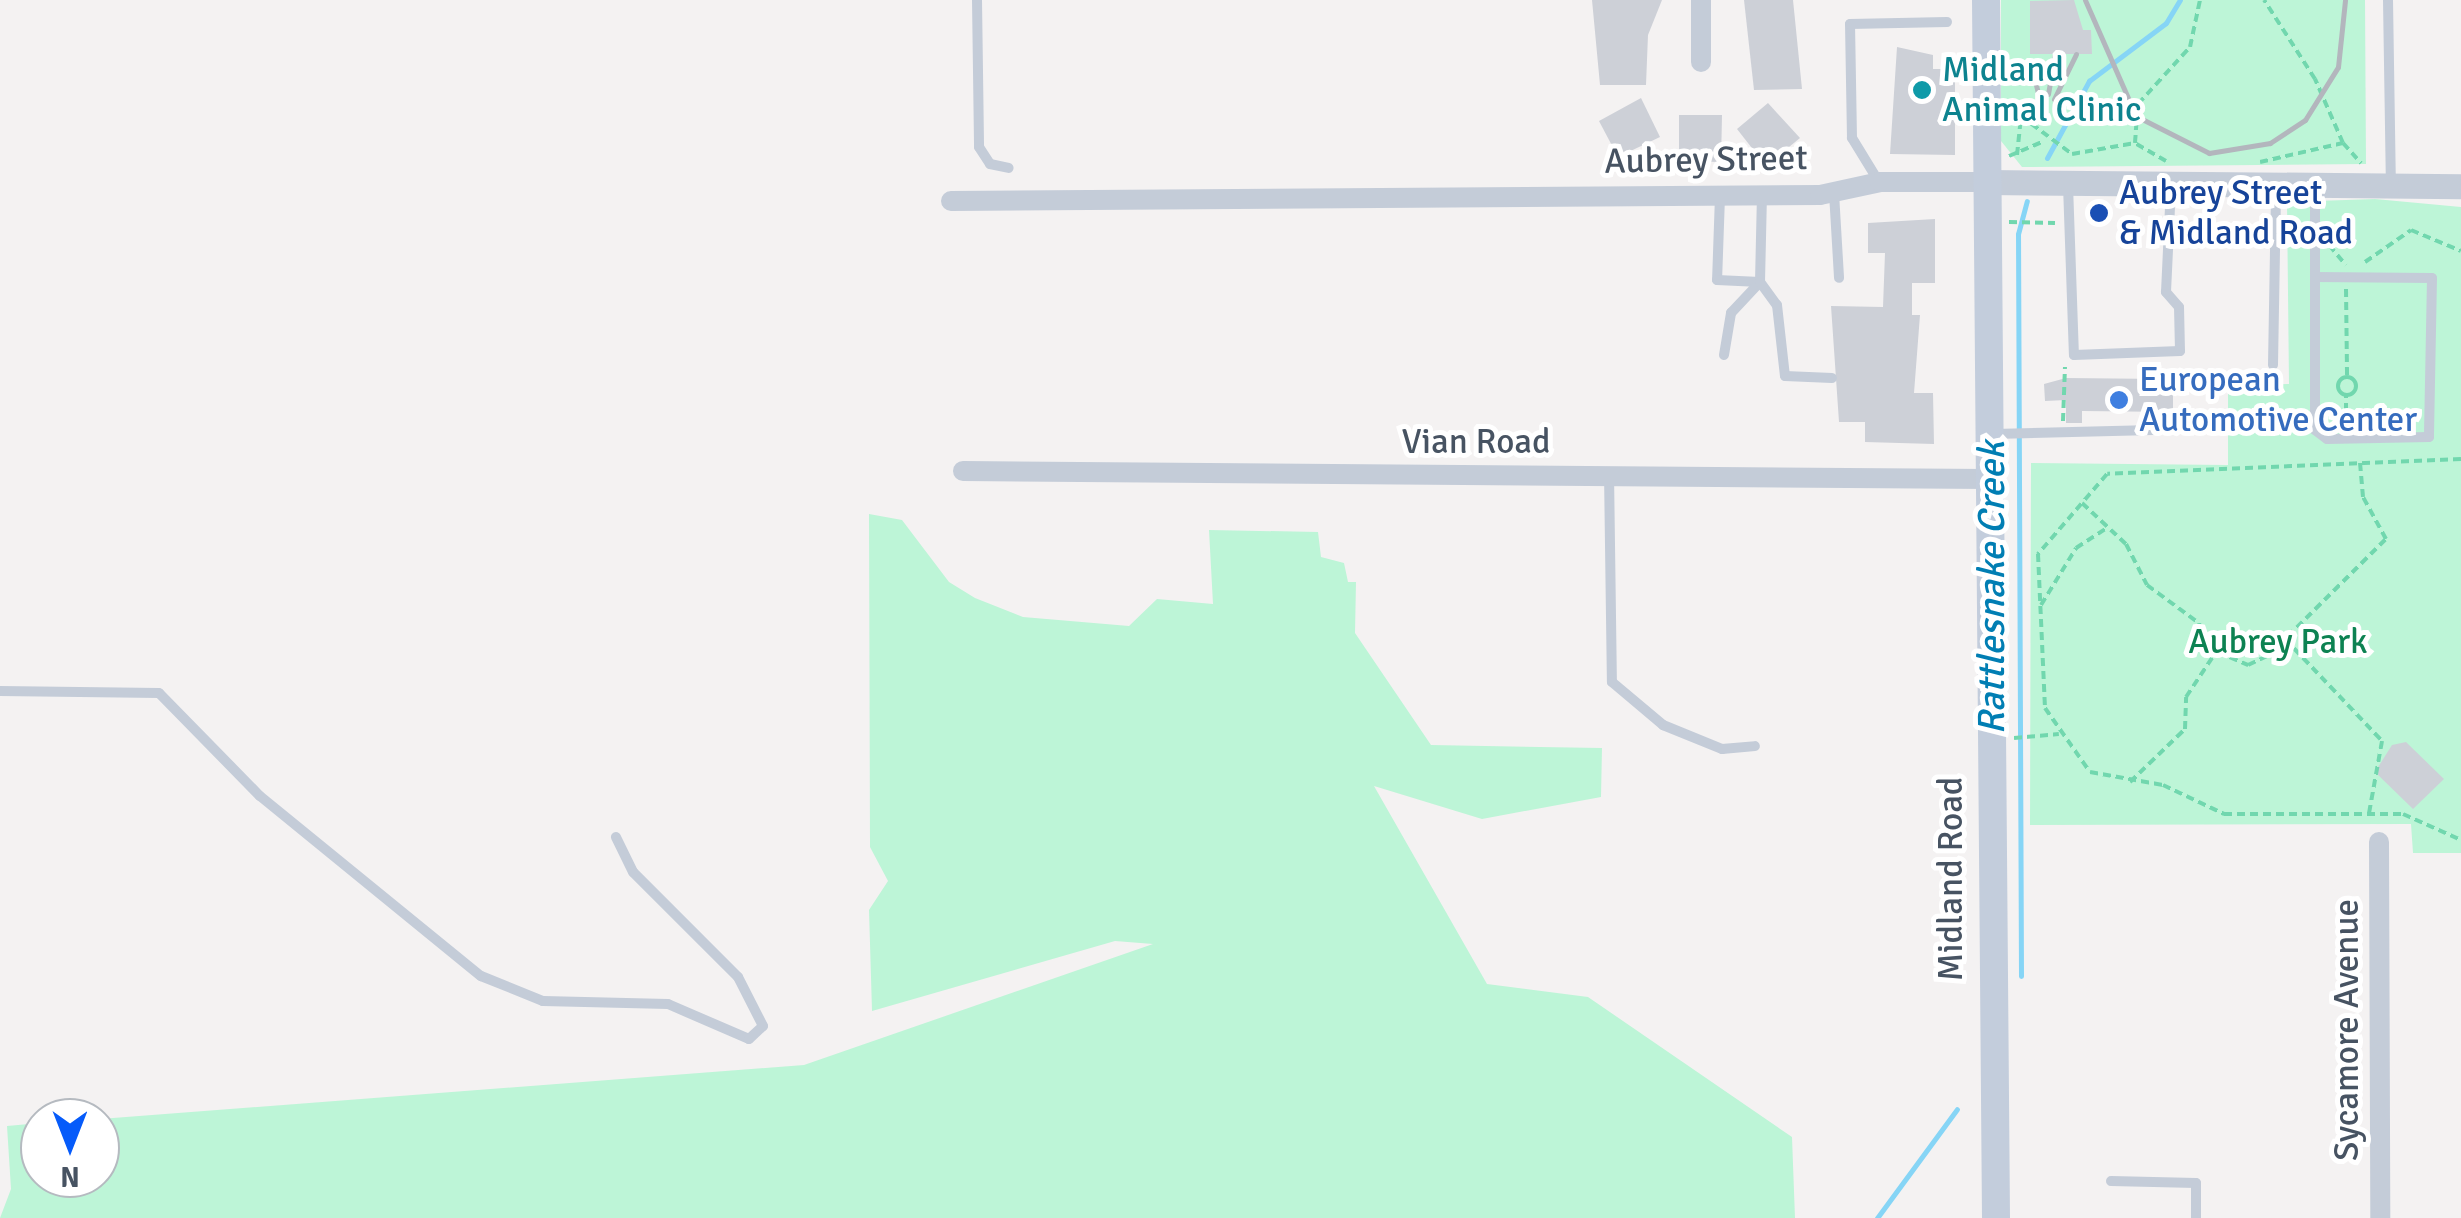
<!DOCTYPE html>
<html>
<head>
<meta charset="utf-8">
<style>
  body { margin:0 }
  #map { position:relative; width:2461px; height:1218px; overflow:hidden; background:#f4f2f2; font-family:Signika,sans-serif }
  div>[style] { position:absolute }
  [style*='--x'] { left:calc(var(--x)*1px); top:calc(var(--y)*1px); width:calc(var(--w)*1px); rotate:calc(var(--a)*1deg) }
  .green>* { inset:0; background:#bdf5d7 }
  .stream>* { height:5px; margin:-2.5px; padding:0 2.5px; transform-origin:2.5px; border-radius:2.5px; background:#86d5f6 }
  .building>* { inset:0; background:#cdd0d7 }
  .path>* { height:4px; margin-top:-2px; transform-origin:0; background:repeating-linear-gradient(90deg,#71d7ae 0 8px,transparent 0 13px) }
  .path>.ring { margin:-2px; padding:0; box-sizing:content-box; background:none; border:4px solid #71d7ae; border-radius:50% }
  .service>* { height:10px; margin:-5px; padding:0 5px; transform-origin:5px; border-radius:5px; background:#c4ccd8 }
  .minor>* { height:20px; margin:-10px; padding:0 10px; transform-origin:10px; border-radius:10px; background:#c4ccd8 }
  .tertiary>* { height:25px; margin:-12.5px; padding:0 12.5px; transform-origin:12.5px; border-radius:12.5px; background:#c4ccd8 }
  .secondary>* { height:28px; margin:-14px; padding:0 14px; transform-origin:14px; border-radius:14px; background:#c3cddc }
  .rail>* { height:5px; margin:-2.5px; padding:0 2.5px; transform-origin:2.5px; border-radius:2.5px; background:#b3b6bd }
  .dots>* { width:28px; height:28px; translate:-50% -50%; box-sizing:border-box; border:5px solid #fff; border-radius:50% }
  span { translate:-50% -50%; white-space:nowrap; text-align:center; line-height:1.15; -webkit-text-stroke:10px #fff; paint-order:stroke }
  .culture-label { font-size:35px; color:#0d838f }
  .left { translate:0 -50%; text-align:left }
  .street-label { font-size:35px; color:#475362 }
  .transit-label { font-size:35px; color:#164399 }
  .shop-label { font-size:35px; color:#366cbe }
  .park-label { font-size:35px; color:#0d8252 }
  .water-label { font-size:38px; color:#017eb3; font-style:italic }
  .north { position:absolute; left:20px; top:1098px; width:100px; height:100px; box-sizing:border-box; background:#fff; border:2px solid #b5bac0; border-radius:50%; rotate:180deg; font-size:28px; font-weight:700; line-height:40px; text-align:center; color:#475362 }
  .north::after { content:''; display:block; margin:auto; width:35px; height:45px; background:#065bfa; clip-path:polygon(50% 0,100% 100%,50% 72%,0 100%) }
</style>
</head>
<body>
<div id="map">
  <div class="green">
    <div style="clip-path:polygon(2001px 0,2365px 0,2366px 164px,2022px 167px,2001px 141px)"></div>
    <div style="clip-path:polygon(2375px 199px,2461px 207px,2461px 853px,2413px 853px,2411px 824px,2030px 825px,2031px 463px,2228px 465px,2228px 385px,2289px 384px,2287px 202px)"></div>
    <div style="clip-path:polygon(869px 514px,902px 520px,949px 582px,975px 598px,1023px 617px,1129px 626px,1157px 599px,1213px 604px,1209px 530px,1318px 532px,1321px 557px,1344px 563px,1348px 582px,1356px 582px,1355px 633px,1431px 745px,1602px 748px,1601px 797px,1482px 819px,1374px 786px,1487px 984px,1588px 997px,1792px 1137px,1795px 1218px,0 1218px,11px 1189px,7px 1126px,40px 1123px,40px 1178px,100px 1178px,100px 1119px,804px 1065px,1153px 944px,1115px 941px,872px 1011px,869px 910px,888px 881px,870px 847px)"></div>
  </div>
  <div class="stream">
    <div style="--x:2047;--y:158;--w:88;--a:-61.4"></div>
    <div style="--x:2089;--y:81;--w:96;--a:-37"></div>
    <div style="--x:2166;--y:23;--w:27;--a:-59"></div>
    <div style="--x:2021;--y:976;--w:742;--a:-90.23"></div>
    <div style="--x:2018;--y:234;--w:34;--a:-75"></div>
    <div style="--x:1877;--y:1218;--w:135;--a:-53.7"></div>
  </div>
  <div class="building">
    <div style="clip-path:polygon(1592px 0,1662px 0,1648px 35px,1646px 85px,1600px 85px)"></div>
    <div style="clip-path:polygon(1744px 0,1793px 0,1802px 89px,1754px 90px)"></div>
    <div style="clip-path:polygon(2074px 0,2083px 30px,2091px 30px,2092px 54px,2030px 54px,2030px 1px)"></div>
    <div style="clip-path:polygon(1897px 47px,1933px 55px,1933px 69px,1955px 69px,1955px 155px,1890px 154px)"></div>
    <div style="clip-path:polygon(1641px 98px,1660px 137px,1618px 157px,1599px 121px)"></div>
    <div style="clip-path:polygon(1768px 103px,1800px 138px,1766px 166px,1737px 129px)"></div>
    <div style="clip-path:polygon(1679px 115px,1722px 115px,1721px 162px,1679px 161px)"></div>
    <div style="clip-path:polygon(1935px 219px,1935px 283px,1912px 283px,1912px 315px,1920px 315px,1914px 393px,1933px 393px,1934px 444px,1865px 442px,1865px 422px,1839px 422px,1831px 306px,1883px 307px,1885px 253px,1868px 253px,1868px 223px)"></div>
    <div style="clip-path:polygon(2066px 378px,2162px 379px,2162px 389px,2173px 389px,2173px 412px,2082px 411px,2082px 423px,2066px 423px,2066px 400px,2045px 401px,2044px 384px)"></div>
    <div style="clip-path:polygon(2406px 742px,2444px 779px,2413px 809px,2375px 772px,2392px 745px)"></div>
  </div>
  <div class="path">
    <div style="--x:2021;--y:116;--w:64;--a:36.7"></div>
    <div style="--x:2072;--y:154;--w:64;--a:-9.9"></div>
    <div style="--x:2343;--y:143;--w:27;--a:48"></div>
    <div style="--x:2017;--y:155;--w:39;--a:-84"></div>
    <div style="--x:2009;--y:156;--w:38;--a:-23"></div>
    <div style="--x:2166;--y:161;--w:36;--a:-150"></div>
    <div style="--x:2135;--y:143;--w:39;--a:-86"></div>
    <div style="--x:2138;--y:104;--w:77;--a:-47.6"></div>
    <div style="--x:2190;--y:47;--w:48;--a:-78"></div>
    <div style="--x:2260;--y:162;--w:85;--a:-12.9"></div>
    <div style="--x:2343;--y:143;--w:70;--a:-113.6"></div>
    <div style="--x:2315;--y:79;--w:94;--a:-122.8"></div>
    <div style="--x:2009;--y:222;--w:46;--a:1.2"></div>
    <div style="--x:2329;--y:245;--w:26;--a:50"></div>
    <div style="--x:2365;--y:262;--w:56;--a:-34.8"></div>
    <div style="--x:2411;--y:230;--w:54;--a:22.8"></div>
    <div style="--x:2346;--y:289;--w:88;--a:89.3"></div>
    <div class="ring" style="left:2338px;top:377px;width:14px;height:14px"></div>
    <div style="--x:2063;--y:421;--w:54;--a:-87.9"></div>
    <div style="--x:2346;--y:424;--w:29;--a:-90"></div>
    <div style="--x:2461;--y:459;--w:354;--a:177.6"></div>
    <div style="--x:2107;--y:474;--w:106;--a:130.8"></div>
    <div style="--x:2038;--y:554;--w:154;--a:87.4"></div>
    <div style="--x:2045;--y:708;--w:78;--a:54.9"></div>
    <div style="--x:2090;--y:772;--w:74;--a:10.1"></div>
    <div style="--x:2163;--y:785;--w:68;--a:25.4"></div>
    <div style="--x:2224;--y:814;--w:179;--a:0"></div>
    <div style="--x:2403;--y:814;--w:64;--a:24.1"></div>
    <div style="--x:2082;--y:503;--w:60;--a:43"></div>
    <div style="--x:2126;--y:544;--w:46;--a:62.9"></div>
    <div style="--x:2147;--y:585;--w:64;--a:36.2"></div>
    <div style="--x:2199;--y:623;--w:25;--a:74"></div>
    <div style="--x:2206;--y:647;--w:46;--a:23.2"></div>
    <div style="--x:2248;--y:665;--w:23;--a:-25"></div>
    <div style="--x:2269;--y:655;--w:165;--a:-44.8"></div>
    <div style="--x:2386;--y:539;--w:48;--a:-118.7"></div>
    <div style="--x:2363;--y:497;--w:38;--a:-95"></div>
    <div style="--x:2041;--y:605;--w:67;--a:-58.4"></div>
    <div style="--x:2076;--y:548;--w:37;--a:-33"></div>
    <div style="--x:2285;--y:639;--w:141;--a:46.4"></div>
    <div style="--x:2382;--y:741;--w:73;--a:100.2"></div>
    <div style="--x:2014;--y:738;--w:45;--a:-5.1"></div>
    <div style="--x:2130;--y:782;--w:76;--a:-43.9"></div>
    <div style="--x:2185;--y:729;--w:32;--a:-88"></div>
    <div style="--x:2186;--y:697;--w:50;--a:-56.3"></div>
  </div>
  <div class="service">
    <div style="--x:977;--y:0;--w:147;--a:89.2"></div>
    <div style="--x:979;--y:147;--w:20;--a:57"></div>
    <div style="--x:990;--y:164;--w:19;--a:12"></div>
    <div style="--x:2388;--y:0;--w:182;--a:89.1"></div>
    <div style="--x:1879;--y:182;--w:52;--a:-121.5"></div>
    <div style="--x:1852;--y:138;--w:114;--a:-91"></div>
    <div style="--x:1850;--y:24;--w:97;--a:-1.2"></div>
    <div style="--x:2068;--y:185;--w:170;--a:88"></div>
    <div style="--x:2074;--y:355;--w:106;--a:-2.2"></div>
    <div style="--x:2180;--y:351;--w:44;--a:-91.3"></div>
    <div style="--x:2179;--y:307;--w:20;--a:-131"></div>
    <div style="--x:2166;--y:292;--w:105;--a:-87.3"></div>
    <div style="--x:1834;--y:193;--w:85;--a:86.6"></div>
    <div style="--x:1720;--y:196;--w:84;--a:92"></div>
    <div style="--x:1717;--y:280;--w:43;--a:2.7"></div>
    <div style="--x:1760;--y:282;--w:86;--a:-88.7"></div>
    <div style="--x:2315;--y:277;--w:117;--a:0.5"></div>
    <div style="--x:2432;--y:278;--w:159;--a:91.1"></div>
    <div style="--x:2429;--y:437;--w:102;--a:178.9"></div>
    <div style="--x:2327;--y:439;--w:15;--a:-143"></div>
    <div style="--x:2315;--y:430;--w:246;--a:-90"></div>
    <div style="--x:1724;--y:355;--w:43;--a:-80.5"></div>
    <div style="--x:1731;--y:313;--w:42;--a:-46.9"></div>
    <div style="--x:1760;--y:282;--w:29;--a:54"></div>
    <div style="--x:1777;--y:305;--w:71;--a:83.6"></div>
    <div style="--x:1785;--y:376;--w:47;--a:2.4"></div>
    <div style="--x:2273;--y:365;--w:180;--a:-89"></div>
    <div style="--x:1994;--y:434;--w:169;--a:-1.4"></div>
    <div style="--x:1609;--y:473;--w:209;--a:89.2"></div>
    <div style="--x:1612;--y:682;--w:67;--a:40.1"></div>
    <div style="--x:1663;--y:725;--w:64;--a:22.1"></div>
    <div style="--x:1722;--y:749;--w:33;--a:-5"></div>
    <div style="--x:0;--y:691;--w:159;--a:0.7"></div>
    <div style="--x:159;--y:693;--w:144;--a:45.6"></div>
    <div style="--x:260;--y:796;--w:285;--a:39.2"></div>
    <div style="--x:481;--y:976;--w:67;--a:22"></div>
    <div style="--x:543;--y:1001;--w:125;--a:1.4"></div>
    <div style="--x:668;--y:1004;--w:88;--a:23.4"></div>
    <div style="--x:749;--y:1039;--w:19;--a:-43"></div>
    <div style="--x:763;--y:1026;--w:55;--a:-117"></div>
    <div style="--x:738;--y:977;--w:148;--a:-135"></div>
    <div style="--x:633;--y:872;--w:39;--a:-116"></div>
    <div style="--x:2111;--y:1181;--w:85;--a:1.3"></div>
    <div style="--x:2196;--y:1183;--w:35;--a:90"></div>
  </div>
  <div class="minor">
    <div style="--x:1701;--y:62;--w:62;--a:-90"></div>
    <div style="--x:951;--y:201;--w:869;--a:-0.4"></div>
    <div style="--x:1820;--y:195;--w:61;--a:-12.2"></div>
    <div style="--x:1880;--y:182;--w:106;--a:0"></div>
    <div style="--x:963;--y:471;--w:1025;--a:0.45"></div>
    <div style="--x:2379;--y:842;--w:376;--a:89.8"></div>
  </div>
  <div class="tertiary">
    <div style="--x:1986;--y:182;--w:475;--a:0.5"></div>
  </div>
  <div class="secondary">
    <div style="--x:1986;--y:0;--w:1218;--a:89.53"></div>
  </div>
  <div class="rail">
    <div style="--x:2085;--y:0;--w:127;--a:66.3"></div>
    <div style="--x:2136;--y:116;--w:82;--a:26.9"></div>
    <div style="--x:2209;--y:153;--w:62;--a:-9.3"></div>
    <div style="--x:2270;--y:143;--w:42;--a:-33.3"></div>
    <div style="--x:2305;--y:120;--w:62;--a:-58.1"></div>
    <div style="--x:2338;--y:67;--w:67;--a:-84"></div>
    <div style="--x:2031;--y:65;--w:30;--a:76"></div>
    <div style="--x:2048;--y:94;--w:41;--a:-80.1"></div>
    <div style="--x:2054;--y:99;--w:50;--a:-63.9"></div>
  </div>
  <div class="dots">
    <div style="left:1922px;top:90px;background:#0f9aa8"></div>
    <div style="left:2099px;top:213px;background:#1a4fb4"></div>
    <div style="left:2119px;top:400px;background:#3f7fe0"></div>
  </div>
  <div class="culture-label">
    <span class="left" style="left:1942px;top:90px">Midland<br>Animal Clinic</span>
  </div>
  <div class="street-label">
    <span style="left:1706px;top:160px;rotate:-1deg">Aubrey Street</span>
    <span style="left:1476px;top:442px">Vian Road</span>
    <span style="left:1951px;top:879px;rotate:-90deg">Midland Road</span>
    <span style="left:2347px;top:1030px;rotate:-90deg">Sycamore Avenue</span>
  </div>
  <div class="transit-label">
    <span class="left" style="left:2119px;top:213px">Aubrey Street<br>&amp; Midland Road</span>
  </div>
  <div class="shop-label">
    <span class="left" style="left:2139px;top:400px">European<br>Automotive Center</span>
  </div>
  <div class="park-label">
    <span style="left:2278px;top:642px">Aubrey Park</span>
  </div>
  <div class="water-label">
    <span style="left:1992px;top:588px;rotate:-90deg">Rattlesnake Creek</span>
  </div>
  <div class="north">N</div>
</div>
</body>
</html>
